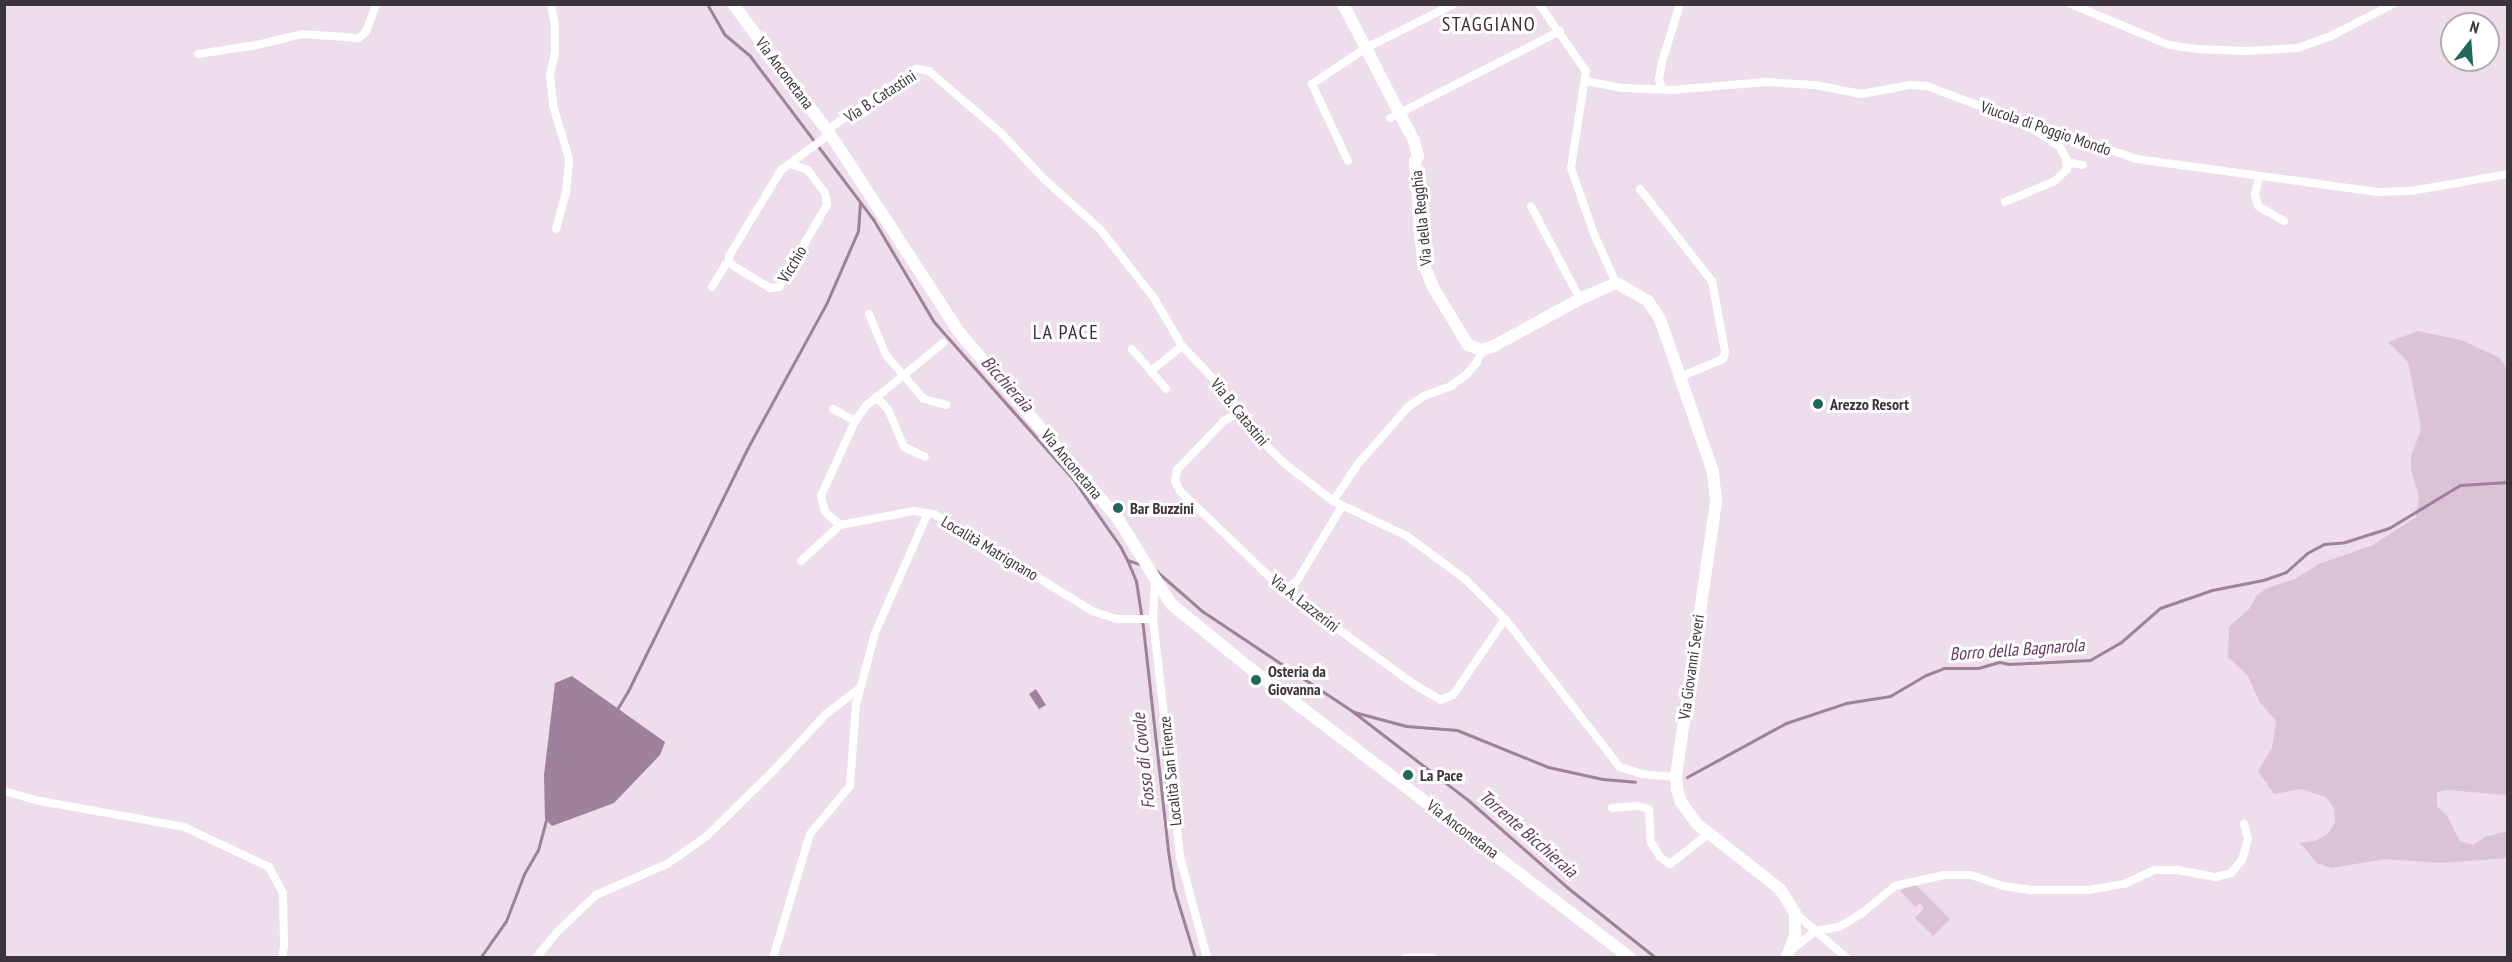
<!DOCTYPE html>
<html>
<head>
<meta charset="utf-8">
<style>
  body { margin:0 }
  #map { position:relative; width:2512px; height:962px; overflow:hidden; background:#eeddeb; font-family:"PT Sans Narrow",sans-serif }
  div>[style] { position:absolute }
  [style*='--x'] { left:calc(var(--x)*1px); top:calc(var(--y)*1px); width:calc(var(--w)*1px); rotate:calc(var(--a)*1deg) }
  .green>* { inset:0; background:#dbc2d7 }
  .water>* { inset:0; background:#9e819a }
  .stream>* { height:3px; margin:-1.5px; padding:0 1.5px; transform-origin:1.5px; border-radius:1.5px; background:#9e819a }
  .street>* { height:8px; margin:-4px; padding:0 4px; transform-origin:4px; border-radius:4px; background:#fff }
  .secondary>* { height:12px; margin:-6px; padding:0 6px; transform-origin:6px; border-radius:6px; background:#fff }
  .dots>* { width:16px; height:16px; translate:-50% -50%; box-sizing:border-box; border:3px solid #fff; border-radius:50% }
  span { translate:-50% -50%; white-space:nowrap; text-align:center; line-height:1.15; -webkit-text-stroke:6px #fff; paint-order:stroke }
  .street-label { font-size:16px; color:#3b343a }
  .poi-label { font-size:16px; color:#3b343a; font-weight:700 }
  .left { translate:0 -50%; text-align:left }
  .water-label { font-size:18px; color:#63395f; font-style:italic }
  .quarter-label { font-size:20px; color:#3b2e39; letter-spacing:1.5px }
  .frame { position:absolute; inset:0; border:6px solid #3b343a; pointer-events:none }
  .north { position:absolute; left:2440px; top:12px; width:60px; height:60px; box-sizing:border-box; background:#fff; border:2px solid #b1aeb0; border-radius:50%; rotate:17deg; font-size:16px; font-weight:700; line-height:24px; text-align:center; color:#3b343a }
  .north::after { content:''; display:block; margin:auto; width:21px; height:27px; background:#20675c; clip-path:polygon(50% 0,100% 100%,50% 72%,0 100%) }
</style>
</head>
<body>
<div id="map">
  <div class="green">
    <div style="clip-path:polygon(2418px 331px,2461px 340px,2500px 358px,2507px 369px,2507px 795px,2448px 790px,2437px 792px,2437px 806px,2447px 816px,2460px 841px,2473px 845px,2485px 837px,2507px 831px,2507px 858px,2441px 863px,2385px 859px,2331px 868px,2317px 863px,2300px 843px,2315px 841px,2328px 834px,2335px 822px,2334px 808px,2326px 797px,2301px 789px,2274px 794px,2258px 771px,2272px 748px,2276px 721px,2259px 701px,2248px 676px,2228px 657px,2229px 627px,2250px 608px,2256px 596px,2267px 588px,2295px 579px,2319px 564px,2373px 545px,2416px 517px,2419px 496px,2411px 470px,2411px 456px,2421px 430px,2419px 417px,2408px 362px,2388px 342px)"></div>
    <div style="clip-path:polygon(1915px 884px,1950px 919px,1933px 936px,1915px 918px,1924px 908px,1920px 903px,1915px 907px,1900px 890px)"></div>
  </div>
  <div class="water">
    <div style="clip-path:polygon(572px 676px,665px 742px,660px 755px,614px 803px,552px 826px,545px 819px,544px 775px,555px 683px)"></div>
    <div style="clip-path:polygon(1036px 689px,1046px 705px,1039px 709px,1029px 694px)"></div>
  </div>
  <div class="stream">
    <div style="--x:707;--y:4;--w:34;--a:60"></div>
    <div style="--x:724;--y:34;--w:34;--a:40"></div>
    <div style="--x:750;--y:56;--w:204;--a:53"></div>
    <div style="--x:873;--y:219;--w:120;--a:59.4"></div>
    <div style="--x:934;--y:322;--w:210;--a:48.5"></div>
    <div style="--x:1073;--y:479;--w:82;--a:55"></div>
    <div style="--x:1120;--y:546;--w:16;--a:63"></div>
    <div style="--x:1127;--y:560;--w:16;--a:18"></div>
    <div style="--x:1128;--y:562;--w:21;--a:67"></div>
    <div style="--x:1136;--y:581;--w:47;--a:81.3"></div>
    <div style="--x:1143;--y:627;--w:225;--a:83.6"></div>
    <div style="--x:1168;--y:851;--w:38;--a:81"></div>
    <div style="--x:1174;--y:889;--w:72;--a:73.1"></div>
    <div style="--x:1154;--y:569;--w:64;--a:41.2"></div>
    <div style="--x:1202;--y:611;--w:180;--a:33.7"></div>
    <div style="--x:1352;--y:711;--w:146;--a:37.5"></div>
    <div style="--x:1468;--y:800;--w:133;--a:41.3"></div>
    <div style="--x:1568;--y:888;--w:112;--a:38.5"></div>
    <div style="--x:616;--y:711;--w:23;--a:-59"></div>
    <div style="--x:628;--y:691;--w:270;--a:-63.8"></div>
    <div style="--x:747;--y:449;--w:167;--a:-61.4"></div>
    <div style="--x:827;--y:302;--w:77;--a:-66.4"></div>
    <div style="--x:858;--y:231;--w:28;--a:-86"></div>
    <div style="--x:1354;--y:712;--w:54;--a:15.1"></div>
    <div style="--x:1406;--y:726;--w:51;--a:4.5"></div>
    <div style="--x:1457;--y:730;--w:98;--a:22.1"></div>
    <div style="--x:1548;--y:767;--w:56;--a:12.3"></div>
    <div style="--x:1603;--y:779;--w:32;--a:5"></div>
    <div style="--x:1687;--y:777;--w:113;--a:-28.6"></div>
    <div style="--x:1786;--y:723;--w:63;--a:-18.4"></div>
    <div style="--x:1846;--y:703;--w:45;--a:-9"></div>
    <div style="--x:1890;--y:696;--w:42;--a:-30.3"></div>
    <div style="--x:1926;--y:675;--w:19;--a:-21"></div>
    <div style="--x:1944;--y:668;--w:34;--a:0"></div>
    <div style="--x:1978;--y:668;--w:22;--a:-16"></div>
    <div style="--x:1999;--y:662;--w:10;--a:11"></div>
    <div style="--x:2009;--y:664;--w:81;--a:-2.8"></div>
    <div style="--x:2090;--y:660;--w:34;--a:-30"></div>
    <div style="--x:2120;--y:643;--w:53;--a:-41.2"></div>
    <div style="--x:2160;--y:608;--w:55;--a:-19.1"></div>
    <div style="--x:2212;--y:590;--w:52;--a:-11.1"></div>
    <div style="--x:2263;--y:580;--w:24;--a:-19"></div>
    <div style="--x:2286;--y:572;--w:28;--a:-42"></div>
    <div style="--x:2307;--y:553;--w:19;--a:-28"></div>
    <div style="--x:2324;--y:544;--w:21;--a:-5"></div>
    <div style="--x:2345;--y:542;--w:46;--a:-17.7"></div>
    <div style="--x:2389;--y:528;--w:83;--a:-31.2"></div>
    <div style="--x:2460;--y:485;--w:48;--a:-3.6"></div>
    <div style="--x:480;--y:958;--w:45;--a:-54.9"></div>
    <div style="--x:506;--y:921;--w:50;--a:-69"></div>
    <div style="--x:524;--y:874;--w:28;--a:-60"></div>
    <div style="--x:538;--y:850;--w:34;--a:-75"></div>
  </div>
  <div class="street">
    <div style="--x:551;--y:4;--w:22;--a:80"></div>
    <div style="--x:555;--y:26;--w:26;--a:90"></div>
    <div style="--x:555;--y:52;--w:24;--a:102"></div>
    <div style="--x:550;--y:75;--w:30;--a:84"></div>
    <div style="--x:553;--y:105;--w:56;--a:73.5"></div>
    <div style="--x:569;--y:159;--w:33;--a:95"></div>
    <div style="--x:566;--y:192;--w:38;--a:105"></div>
    <div style="--x:1539;--y:4;--w:82;--a:55"></div>
    <div style="--x:1586;--y:71;--w:98;--a:98.8"></div>
    <div style="--x:1571;--y:168;--w:70;--a:70.8"></div>
    <div style="--x:1594;--y:234;--w:54;--a:65.8"></div>
    <div style="--x:2071;--y:4;--w:106;--a:22.7"></div>
    <div style="--x:2169;--y:45;--w:28;--a:8"></div>
    <div style="--x:2197;--y:49;--w:49;--a:2.3"></div>
    <div style="--x:2246;--y:51;--w:52;--a:-3.3"></div>
    <div style="--x:2298;--y:48;--w:35;--a:-20"></div>
    <div style="--x:2331;--y:36;--w:70;--a:-27.3"></div>
    <div style="--x:198;--y:54;--w:60;--a:-8.7"></div>
    <div style="--x:257;--y:45;--w:46;--a:-13.7"></div>
    <div style="--x:302;--y:34;--w:57;--a:4"></div>
    <div style="--x:359;--y:38;--w:9;--a:-41"></div>
    <div style="--x:366;--y:32;--w:30;--a:-70"></div>
    <div style="--x:1586;--y:81;--w:37;--a:11"></div>
    <div style="--x:1622;--y:88;--w:50;--a:2.3"></div>
    <div style="--x:1672;--y:90;--w:94;--a:-4.9"></div>
    <div style="--x:1766;--y:82;--w:49;--a:3.5"></div>
    <div style="--x:1815;--y:85;--w:47;--a:11.1"></div>
    <div style="--x:1861;--y:94;--w:50;--a:-10.4"></div>
    <div style="--x:1910;--y:85;--w:17;--a:3"></div>
    <div style="--x:1927;--y:86;--w:79;--a:20.7"></div>
    <div style="--x:2001;--y:114;--w:143;--a:18.3"></div>
    <div style="--x:2137;--y:159;--w:243;--a:7.8"></div>
    <div style="--x:2378;--y:192;--w:33;--a:-2"></div>
    <div style="--x:2411;--y:191;--w:98;--a:-9.9"></div>
    <div style="--x:1662;--y:89;--w:10;--a:-107"></div>
    <div style="--x:1659;--y:79;--w:17;--a:-80"></div>
    <div style="--x:1662;--y:62;--w:61;--a:-72.8"></div>
    <div style="--x:1390;--y:118;--w:191;--a:-27.1"></div>
    <div style="--x:827;--y:130;--w:108;--a:-34.4"></div>
    <div style="--x:916;--y:69;--w:13;--a:9"></div>
    <div style="--x:929;--y:71;--w:95;--a:40.7"></div>
    <div style="--x:1001;--y:133;--w:63;--a:46.9"></div>
    <div style="--x:1044;--y:179;--w:75;--a:41.8"></div>
    <div style="--x:1100;--y:229;--w:88;--a:52"></div>
    <div style="--x:1154;--y:298;--w:56;--a:59.7"></div>
    <div style="--x:1182;--y:346;--w:58;--a:46.4"></div>
    <div style="--x:1222;--y:388;--w:45;--a:56.7"></div>
    <div style="--x:1247;--y:426;--w:52;--a:45"></div>
    <div style="--x:1284;--y:463;--w:62;--a:37.8"></div>
    <div style="--x:1333;--y:501;--w:82;--a:25.3"></div>
    <div style="--x:1407;--y:536;--w:72;--a:36.6"></div>
    <div style="--x:1465;--y:579;--w:57;--a:45"></div>
    <div style="--x:1505;--y:619;--w:187;--a:52.2"></div>
    <div style="--x:1620;--y:767;--w:22;--a:18"></div>
    <div style="--x:1641;--y:774;--w:35;--a:5"></div>
    <div style="--x:1348;--y:161;--w:85;--a:-115.1"></div>
    <div style="--x:1312;--y:84;--w:65;--a:-33.7"></div>
    <div style="--x:1366;--y:48;--w:98;--a:-26.6"></div>
    <div style="--x:2067;--y:162;--w:16;--a:11"></div>
    <div style="--x:790;--y:164;--w:19;--a:18"></div>
    <div style="--x:808;--y:170;--w:29;--a:54"></div>
    <div style="--x:825;--y:193;--w:12;--a:81"></div>
    <div style="--x:827;--y:205;--w:95;--a:120.3"></div>
    <div style="--x:779;--y:287;--w:9;--a:174"></div>
    <div style="--x:770;--y:288;--w:41;--a:-149"></div>
    <div style="--x:735;--y:267;--w:8;--a:-140"></div>
    <div style="--x:729;--y:262;--w:6;--a:-90"></div>
    <div style="--x:729;--y:256;--w:100;--a:-58.8"></div>
    <div style="--x:781;--y:170;--w:61;--a:-36.3"></div>
    <div style="--x:2259;--y:177;--w:17;--a:103"></div>
    <div style="--x:2255;--y:194;--w:12;--a:76"></div>
    <div style="--x:2258;--y:206;--w:30;--a:30"></div>
    <div style="--x:1640;--y:189;--w:117;--a:52"></div>
    <div style="--x:1712;--y:281;--w:72;--a:79.6"></div>
    <div style="--x:1725;--y:352;--w:7;--a:106"></div>
    <div style="--x:1723;--y:359;--w:47;--a:157.3"></div>
    <div style="--x:2005;--y:202;--w:54;--a:-22.8"></div>
    <div style="--x:2055;--y:181;--w:17;--a:-45"></div>
    <div style="--x:2067;--y:169;--w:10;--a:-96"></div>
    <div style="--x:2066;--y:159;--w:13;--a:-117"></div>
    <div style="--x:2060;--y:147;--w:36;--a:-146"></div>
    <div style="--x:1531;--y:206;--w:105;--a:62.2"></div>
    <div style="--x:712;--y:287;--w:26;--a:-59"></div>
    <div style="--x:725;--y:265;--w:5;--a:-37"></div>
    <div style="--x:869;--y:314;--w:44;--a:67.5"></div>
    <div style="--x:886;--y:355;--w:58;--a:49.2"></div>
    <div style="--x:924;--y:399;--w:23;--a:15"></div>
    <div style="--x:943;--y:343;--w:99;--a:140.7"></div>
    <div style="--x:866;--y:406;--w:19;--a:126"></div>
    <div style="--x:855;--y:421;--w:82;--a:114.4"></div>
    <div style="--x:821;--y:496;--w:16;--a:76"></div>
    <div style="--x:825;--y:512;--w:20;--a:41"></div>
    <div style="--x:840;--y:525;--w:75;--a:-10.7"></div>
    <div style="--x:914;--y:511;--w:20;--a:9"></div>
    <div style="--x:934;--y:514;--w:185;--a:31.5"></div>
    <div style="--x:1092;--y:611;--w:25;--a:18"></div>
    <div style="--x:1116;--y:619;--w:37;--a:0"></div>
    <div style="--x:1132;--y:349;--w:52;--a:49.6"></div>
    <div style="--x:1151;--y:371;--w:40;--a:-39"></div>
    <div style="--x:876;--y:397;--w:17;--a:45"></div>
    <div style="--x:888;--y:409;--w:41;--a:67.2"></div>
    <div style="--x:904;--y:447;--w:23;--a:25"></div>
    <div style="--x:833;--y:409;--w:25;--a:29"></div>
    <div style="--x:1237;--y:414;--w:15;--a:152"></div>
    <div style="--x:1224;--y:421;--w:68;--a:133.8"></div>
    <div style="--x:1177;--y:470;--w:11;--a:100"></div>
    <div style="--x:1175;--y:481;--w:11;--a:63"></div>
    <div style="--x:1180;--y:491;--w:132;--a:43.8"></div>
    <div style="--x:1275;--y:582;--w:14;--a:25"></div>
    <div style="--x:1288;--y:588;--w:19;--a:47"></div>
    <div style="--x:1301;--y:602;--w:141;--a:36.1"></div>
    <div style="--x:1415;--y:685;--w:30;--a:30"></div>
    <div style="--x:1441;--y:700;--w:13;--a:-23"></div>
    <div style="--x:1453;--y:695;--w:92;--a:-55.6"></div>
    <div style="--x:1333;--y:501;--w:45;--a:-56"></div>
    <div style="--x:1358;--y:464;--w:76;--a:-48.7"></div>
    <div style="--x:1408;--y:407;--w:19;--a:-35"></div>
    <div style="--x:1424;--y:396;--w:29;--a:-20"></div>
    <div style="--x:1451;--y:386;--w:20;--a:-37"></div>
    <div style="--x:1467;--y:374;--w:16;--a:-50"></div>
    <div style="--x:1477;--y:362;--w:13;--a:-67"></div>
    <div style="--x:801;--y:561;--w:53;--a:-42.7"></div>
    <div style="--x:1155;--y:580;--w:39;--a:93"></div>
    <div style="--x:1153;--y:619;--w:240;--a:83.5"></div>
    <div style="--x:1180;--y:857;--w:105;--a:75"></div>
    <div style="--x:1288;--y:588;--w:11;--a:-38"></div>
    <div style="--x:1297;--y:581;--w:87;--a:-59"></div>
    <div style="--x:4;--y:791;--w:37;--a:16"></div>
    <div style="--x:40;--y:801;--w:146;--a:10.2"></div>
    <div style="--x:184;--y:827;--w:94;--a:25.2"></div>
    <div style="--x:269;--y:867;--w:30;--a:62"></div>
    <div style="--x:283;--y:893;--w:53;--a:88.9"></div>
    <div style="--x:284;--y:946;--w:12;--a:99"></div>
    <div style="--x:1612;--y:808;--w:25;--a:-5"></div>
    <div style="--x:1637;--y:806;--w:12;--a:14"></div>
    <div style="--x:1649;--y:809;--w:33;--a:87"></div>
    <div style="--x:1651;--y:842;--w:17;--a:59"></div>
    <div style="--x:1660;--y:857;--w:12;--a:35"></div>
    <div style="--x:1670;--y:864;--w:48;--a:-38.3"></div>
    <div style="--x:1795;--y:913;--w:69;--a:40.9"></div>
    <div style="--x:1792;--y:949;--w:30;--a:-37"></div>
    <div style="--x:1816;--y:931;--w:23;--a:-10"></div>
    <div style="--x:1839;--y:927;--w:26;--a:-31"></div>
    <div style="--x:1861;--y:914;--w:44;--a:-39.5"></div>
    <div style="--x:1895;--y:886;--w:50;--a:-12.7"></div>
    <div style="--x:1944;--y:875;--w:27;--a:0"></div>
    <div style="--x:1971;--y:875;--w:34;--a:19"></div>
    <div style="--x:2003;--y:886;--w:27;--a:8"></div>
    <div style="--x:2030;--y:890;--w:59;--a:0"></div>
    <div style="--x:2089;--y:890;--w:36;--a:-10"></div>
    <div style="--x:2124;--y:884;--w:33;--a:-25"></div>
    <div style="--x:2154;--y:870;--w:24;--a:0"></div>
    <div style="--x:2178;--y:870;--w:38;--a:11"></div>
    <div style="--x:2215;--y:877;--w:16;--a:-14"></div>
    <div style="--x:2231;--y:873;--w:17;--a:-50"></div>
    <div style="--x:2242;--y:860;--w:22;--a:-74"></div>
    <div style="--x:2248;--y:839;--w:16;--a:-105"></div>
    <div style="--x:536;--y:958;--w:33;--a:-51"></div>
    <div style="--x:557;--y:932;--w:54;--a:-43.5"></div>
    <div style="--x:596;--y:895;--w:77;--a:-23.6"></div>
    <div style="--x:667;--y:864;--w:49;--a:-35"></div>
    <div style="--x:707;--y:836;--w:95;--a:-44.6"></div>
    <div style="--x:775;--y:769;--w:75;--a:-47.2"></div>
    <div style="--x:826;--y:714;--w:43;--a:-37.4"></div>
    <div style="--x:773;--y:958;--w:129;--a:-73.4"></div>
    <div style="--x:810;--y:834;--w:62;--a:-50.2"></div>
    <div style="--x:850;--y:786;--w:81;--a:-85.8"></div>
    <div style="--x:856;--y:705;--w:74;--a:-75.2"></div>
    <div style="--x:875;--y:633;--w:131;--a:-66.2"></div>
    <div style="--x:1405;--y:958;--w:28;--a:0"></div>
  </div>
  <div class="secondary">
    <div style="--x:733;--y:4;--w:162;--a:53.3"></div>
    <div style="--x:830;--y:134;--w:236;--a:56.9"></div>
    <div style="--x:959;--y:332;--w:245;--a:49.6"></div>
    <div style="--x:1118;--y:519;--w:100;--a:58.1"></div>
    <div style="--x:1171;--y:604;--w:103;--a:39.1"></div>
    <div style="--x:1251;--y:669;--w:477;--a:37.3"></div>
    <div style="--x:1343;--y:4;--w:154;--a:62.6"></div>
    <div style="--x:1414;--y:141;--w:16;--a:75"></div>
    <div style="--x:1418;--y:156;--w:6;--a:121"></div>
    <div style="--x:1415;--y:161;--w:101;--a:85.5"></div>
    <div style="--x:1423;--y:262;--w:27;--a:68"></div>
    <div style="--x:1433;--y:287;--w:68;--a:58.9"></div>
    <div style="--x:1468;--y:345;--w:15;--a:20"></div>
    <div style="--x:1482;--y:350;--w:10;--a:-17"></div>
    <div style="--x:1492;--y:347;--w:100;--a:-28.6"></div>
    <div style="--x:1580;--y:299;--w:39;--a:-24"></div>
    <div style="--x:1616;--y:283;--w:37;--a:29"></div>
    <div style="--x:1648;--y:301;--w:22;--a:56"></div>
    <div style="--x:1660;--y:319;--w:162;--a:70.9"></div>
    <div style="--x:1713;--y:472;--w:30;--a:84"></div>
    <div style="--x:1716;--y:502;--w:278;--a:98.3"></div>
    <div style="--x:1676;--y:777;--w:12;--a:85"></div>
    <div style="--x:1677;--y:789;--w:14;--a:73"></div>
    <div style="--x:1681;--y:802;--w:27;--a:54"></div>
    <div style="--x:1697;--y:824;--w:105;--a:38.1"></div>
    <div style="--x:1780;--y:889;--w:28;--a:58"></div>
    <div style="--x:1795;--y:913;--w:24;--a:90"></div>
    <div style="--x:1795;--y:937;--w:23;--a:113"></div>
  </div>
  <div class="dots">
    <div style="left:1818px;top:404px;background:#20675c"></div>
    <div style="left:1118px;top:508px;background:#20675c"></div>
    <div style="left:1256px;top:680px;background:#20675c"></div>
    <div style="left:1408px;top:775px;background:#20675c"></div>
  </div>
  <div class="street-label">
    <span style="left:785px;top:73px;rotate:53deg">Via Anconetana</span>
    <span style="left:880px;top:96px;rotate:-33deg">Via B. Catastini</span>
    <span style="left:2046px;top:128px;rotate:19deg">Viucola di Poggio Mondo</span>
    <span style="left:1421px;top:218px;rotate:-96deg">Via della Regghia</span>
    <span style="left:792px;top:264px;rotate:-59deg">Vicchio</span>
    <span style="left:1240px;top:412px;rotate:51deg">Via B. Catastini</span>
    <span style="left:1072px;top:464px;rotate:50deg">Via Anconetana</span>
    <span style="left:990px;top:548px;rotate:31deg">Località Matrignano</span>
    <span style="left:1305px;top:603px;rotate:38deg">Via A. Lazzerini</span>
    <span style="left:1691px;top:667px;rotate:-82deg">Via Giovanni Severi</span>
    <span style="left:1170px;top:771px;rotate:-96deg">Località San Firenze</span>
    <span style="left:1463px;top:829px;rotate:37deg">Via Anconetana</span>
  </div>
  <div class="poi-label">
    <span class="left" style="left:1830px;top:404px">Arezzo Resort</span>
    <span class="left" style="left:1130px;top:508px">Bar Buzzini</span>
    <span class="left" style="left:1268px;top:680px">Osteria da<br>Giovanna</span>
    <span class="left" style="left:1420px;top:775px">La Pace</span>
  </div>
  <div class="water-label">
    <span style="left:1007px;top:384px;rotate:48deg">Bicchieraia</span>
    <span style="left:2017px;top:650px;rotate:-4deg">Borro della Bagnarola</span>
    <span style="left:1144px;top:761px;rotate:-96deg">Fosso di Covole</span>
    <span style="left:1528px;top:834px;rotate:41deg">Torrente Bicchieraia</span>
  </div>
  <div class="quarter-label">
    <span style="left:1489px;top:24px">STAGGIANO</span>
    <span style="left:1066px;top:332px">LA PACE</span>
  </div>
  <div class="frame"></div>
  <div class="north">N</div>
</div>
</body>
</html>
